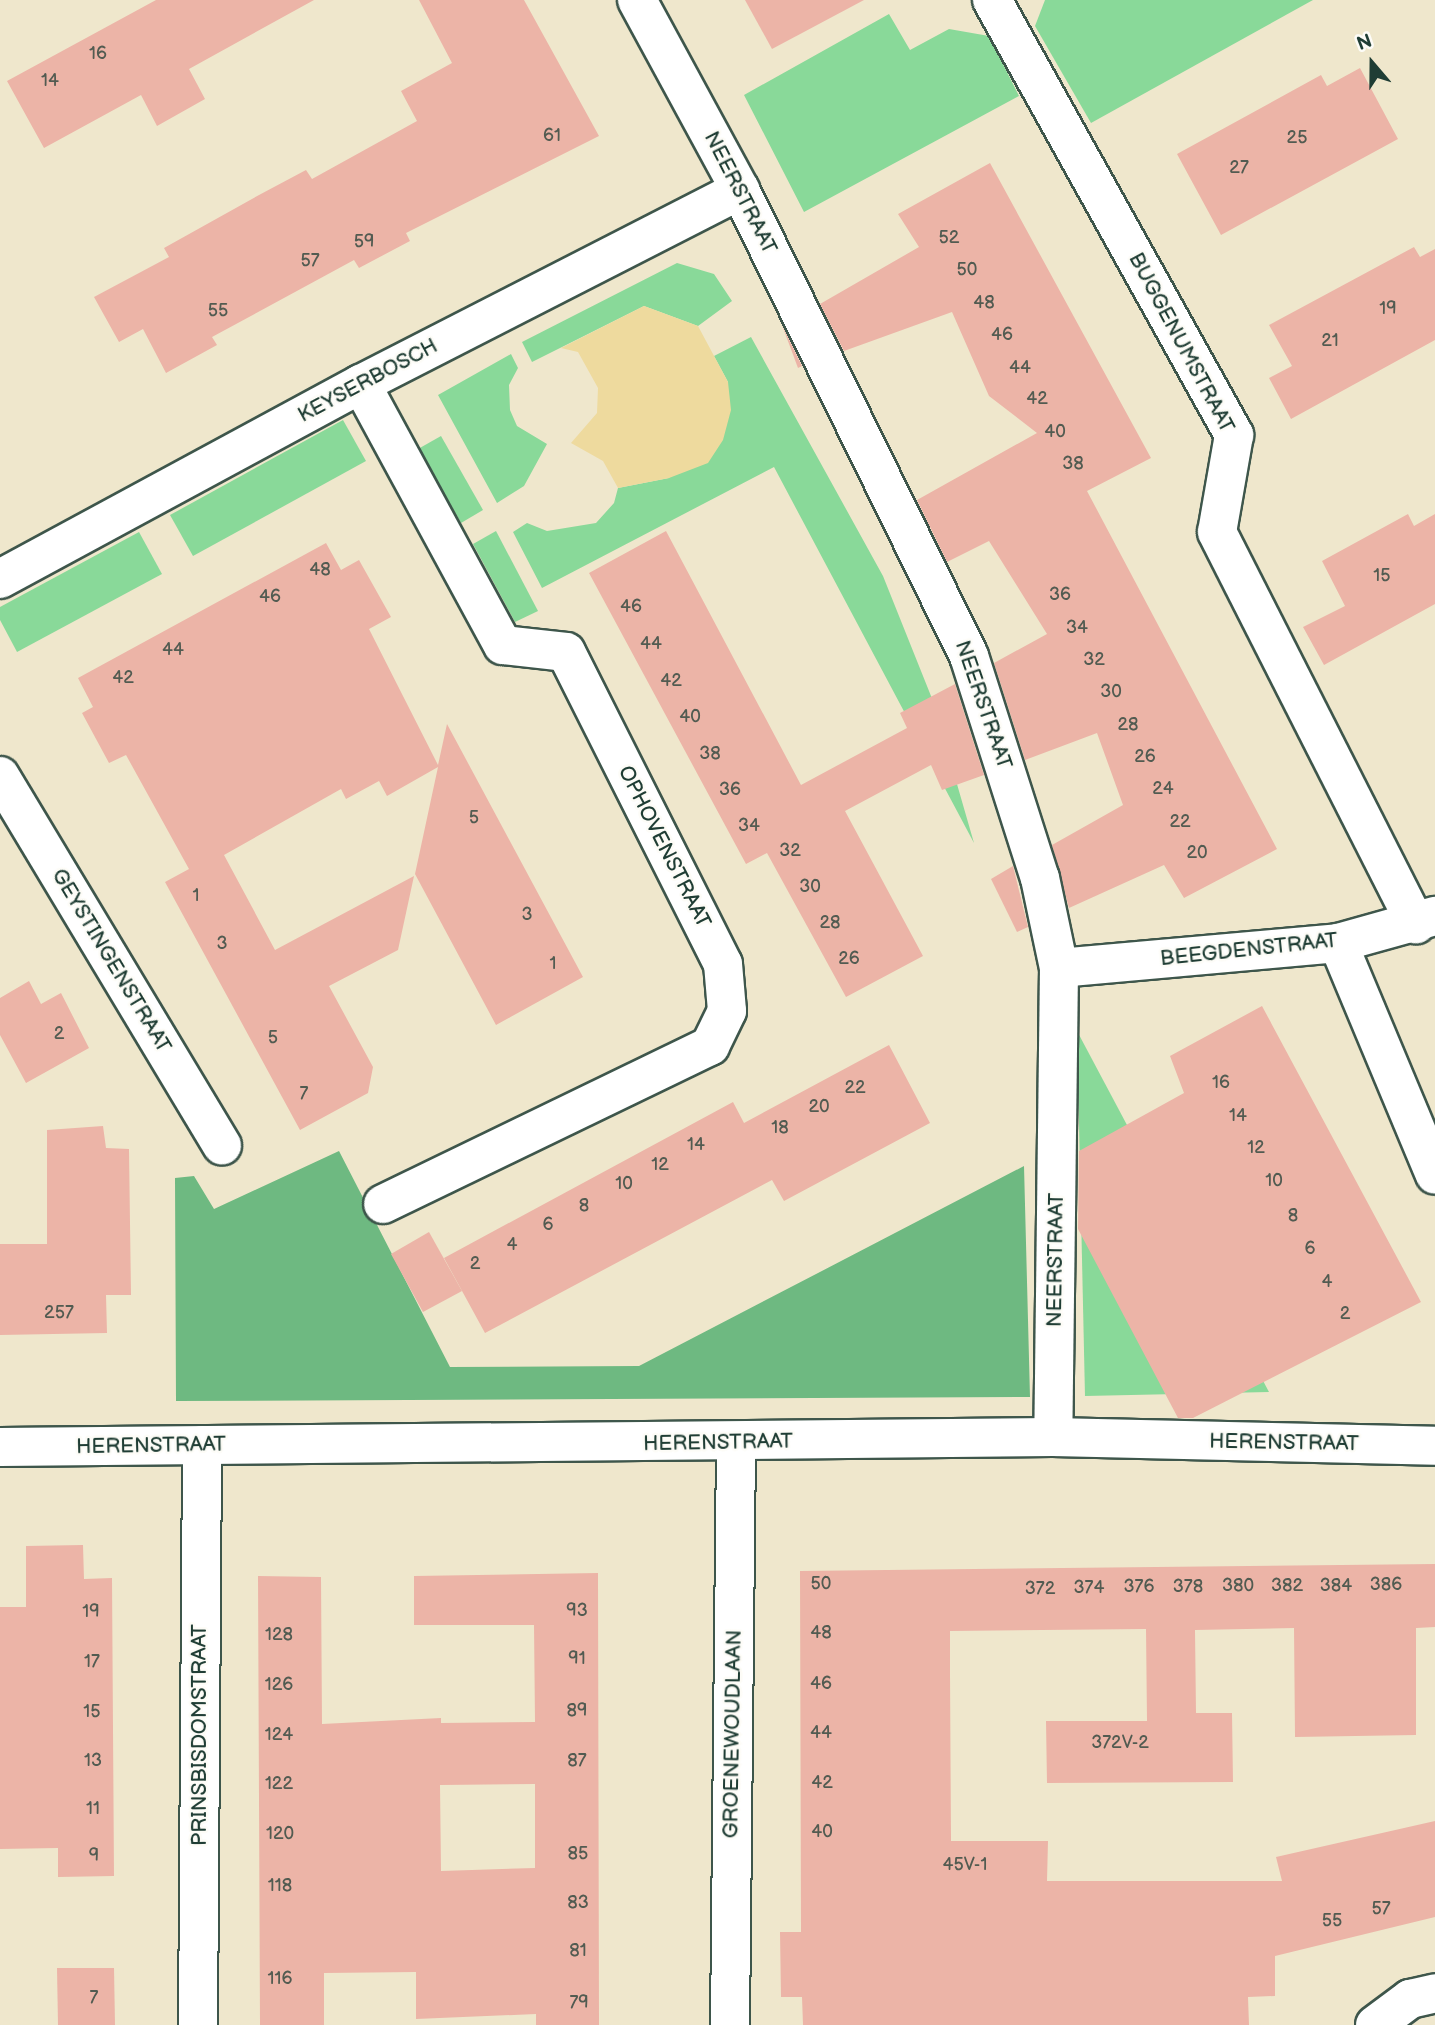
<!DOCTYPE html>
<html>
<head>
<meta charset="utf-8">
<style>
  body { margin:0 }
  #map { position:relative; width:1435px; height:2025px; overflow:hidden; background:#efe7cc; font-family:"Balsamiq Sans",sans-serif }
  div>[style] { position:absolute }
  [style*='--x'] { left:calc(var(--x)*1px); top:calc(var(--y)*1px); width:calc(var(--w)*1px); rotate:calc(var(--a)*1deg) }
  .green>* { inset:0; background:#89d999 }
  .forest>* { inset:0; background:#6eb981 }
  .sand>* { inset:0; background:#eeda9e }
  .building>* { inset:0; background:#ecb4a7 }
  .roads { filter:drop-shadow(2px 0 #3e564b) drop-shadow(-2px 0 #3e564b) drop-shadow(0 2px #3e564b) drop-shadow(0 -2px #3e564b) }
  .street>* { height:38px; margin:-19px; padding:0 19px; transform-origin:19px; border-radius:19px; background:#fff }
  span { translate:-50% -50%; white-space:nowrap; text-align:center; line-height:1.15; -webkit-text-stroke:5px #fdfcf7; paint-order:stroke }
  .number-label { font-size:18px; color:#525b51 }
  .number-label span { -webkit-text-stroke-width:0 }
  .street-label { font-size:21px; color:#1f3d34 }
  .north { position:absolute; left:1337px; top:28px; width:70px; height:70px; -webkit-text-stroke:5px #fdfcf7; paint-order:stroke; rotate:340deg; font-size:19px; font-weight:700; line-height:28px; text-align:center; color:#1f3d34 }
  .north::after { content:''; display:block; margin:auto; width:24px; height:32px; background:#1f3d34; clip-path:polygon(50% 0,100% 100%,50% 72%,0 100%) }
</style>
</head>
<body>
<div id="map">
  <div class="green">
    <div style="clip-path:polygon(1045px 0,1313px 0,1091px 123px,1035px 26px)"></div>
    <div style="clip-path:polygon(889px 14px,910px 50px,949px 29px,989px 36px,1019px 96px,804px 212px,744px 95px)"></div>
    <div style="clip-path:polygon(677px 263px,714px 274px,732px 301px,698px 326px,644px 306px,532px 362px,522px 342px)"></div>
    <div style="clip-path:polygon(751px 337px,883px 576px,933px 701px,974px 843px,774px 467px,542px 588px,513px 532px,527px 523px,547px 531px,596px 523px,614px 503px,618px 488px,669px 478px,728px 382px,714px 356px)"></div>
    <div style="clip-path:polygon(511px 354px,518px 368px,509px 385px,510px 410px,517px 426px,547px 444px,524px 486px,497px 503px,438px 395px)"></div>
    <div style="clip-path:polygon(343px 420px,366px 461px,193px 556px,170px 515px)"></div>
    <div style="clip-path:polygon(441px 436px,483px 510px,461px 523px,418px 449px)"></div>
    <div style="clip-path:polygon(496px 531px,538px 611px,515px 622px,473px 544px)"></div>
    <div style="clip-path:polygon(139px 532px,162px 574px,17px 652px,0 620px,0 607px)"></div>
    <div style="clip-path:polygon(1077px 1031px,1269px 1392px,1085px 1396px)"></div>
  </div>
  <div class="forest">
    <div style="clip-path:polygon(339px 1151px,450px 1367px,639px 1366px,1024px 1166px,1030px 1397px,176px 1401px,175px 1178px,194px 1176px,214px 1209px)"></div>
  </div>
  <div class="sand">
    <div style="clip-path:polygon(644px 306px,698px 326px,728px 382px,731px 410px,723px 440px,708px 463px,669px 478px,618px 488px,603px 461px,571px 443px,597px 413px,598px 388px,578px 352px,561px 348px)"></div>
  </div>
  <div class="building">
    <div style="clip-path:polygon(156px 0,314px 0,189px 69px,205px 99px,157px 126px,141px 95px,44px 148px,7px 81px)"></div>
    <div style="clip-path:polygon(419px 0,524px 0,599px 136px,406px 233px,410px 241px,359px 268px,354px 260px,212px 337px,217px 345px,166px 373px,143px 329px,119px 342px,94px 297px,169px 257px,164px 248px,259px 195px,306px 170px,312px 179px,417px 121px,401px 91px,452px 63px)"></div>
    <div style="clip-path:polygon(745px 0,864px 0,772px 49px)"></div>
    <div style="clip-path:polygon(1360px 68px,1398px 139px,1221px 235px,1177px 154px,1321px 75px,1327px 86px)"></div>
    <div style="clip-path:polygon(990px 163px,1151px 458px,1087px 491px,1277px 849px,1184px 898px,1164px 865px,1069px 908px,1052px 845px,1123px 805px,1097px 733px,1025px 760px,994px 663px,1047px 634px,989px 541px,947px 562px,917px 500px,1037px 433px,989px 396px,952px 312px,844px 351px,820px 304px,919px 247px,898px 214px)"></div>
    <div style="clip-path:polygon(1414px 247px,1420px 257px,1435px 249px,1435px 340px,1291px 419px,1269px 378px,1292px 366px,1269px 325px)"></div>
    <div style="clip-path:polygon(782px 325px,802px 366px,798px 368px)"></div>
    <div style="clip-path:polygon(1408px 514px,1414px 526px,1435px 514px,1435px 604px,1324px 665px,1303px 627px,1345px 606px,1322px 561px)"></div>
    <div style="clip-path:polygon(666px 531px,801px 785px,907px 728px,900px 713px,955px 684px,984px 775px,942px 790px,931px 765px,845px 811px,923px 956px,846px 997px,767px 853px,746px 864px,589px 573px)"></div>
    <div style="clip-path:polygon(326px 543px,341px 570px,359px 560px,391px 617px,369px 629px,438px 765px,447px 724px,583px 977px,496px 1025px,415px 874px,438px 767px,387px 796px,379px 781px,346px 799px,341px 789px,224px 855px,275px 950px,414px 876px,398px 950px,329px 986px,373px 1067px,368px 1093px,300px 1130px,165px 882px,189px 869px,126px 755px,109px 763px,82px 713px,93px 707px,78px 678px)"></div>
    <div style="clip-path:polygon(1013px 866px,1028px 927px,1017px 932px,991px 879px)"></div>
    <div style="clip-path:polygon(29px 981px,41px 1004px,61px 993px,89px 1048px,26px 1083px,0 1035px,0 998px)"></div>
    <div style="clip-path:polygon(1262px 1006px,1421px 1302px,1193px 1418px,1178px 1418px,1078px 1229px,1079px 1151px,1184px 1093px,1170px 1056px)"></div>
    <div style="clip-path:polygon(889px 1045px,930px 1123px,784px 1201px,772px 1180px,485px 1333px,444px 1258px,733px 1102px,744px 1123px)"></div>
    <div style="clip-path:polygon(103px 1126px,106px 1148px,129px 1149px,131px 1295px,106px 1295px,107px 1333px,0 1335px,0 1244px,47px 1244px,47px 1130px)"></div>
    <div style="clip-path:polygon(429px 1232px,462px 1291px,423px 1312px,391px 1254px)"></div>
    <div style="clip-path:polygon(83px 1545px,84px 1579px,112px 1578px,114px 1876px,58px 1877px,58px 1848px,0 1849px,0 1607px,26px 1607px,26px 1546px)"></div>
    <div style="clip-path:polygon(1435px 1564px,1435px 1627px,1416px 1628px,1416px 1735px,1295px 1737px,1294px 1628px,1195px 1630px,1196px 1713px,1232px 1713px,1233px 1782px,1047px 1783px,1046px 1721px,1147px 1721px,1146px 1629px,950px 1631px,950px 1672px,951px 1841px,1048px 1841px,1047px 1881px,1282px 1881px,1276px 1857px,1435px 1821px,1435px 1917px,1275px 1956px,1275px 1996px,1248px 1997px,1249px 2025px,803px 2025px,802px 1997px,781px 1997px,780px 1932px,801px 1932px,800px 1571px)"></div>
    <div style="clip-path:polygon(evenodd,598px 1573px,599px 2025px,536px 2025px,536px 2014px,416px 2019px,416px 1972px,324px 1973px,324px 2025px,260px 2025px,258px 1576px,321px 1577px,322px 1724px,441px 1718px,441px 1723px,535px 1722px,534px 1625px,414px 1625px,414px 1576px,598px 1573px,535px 1784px,535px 1868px,441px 1871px,440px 1785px,535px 1784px)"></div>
    <div style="clip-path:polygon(57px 1968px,114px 1968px,115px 2025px,58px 2025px)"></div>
  </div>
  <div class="roads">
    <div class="street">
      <div style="--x:637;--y:0;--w:216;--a:61.5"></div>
      <div style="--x:740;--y:190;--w:519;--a:63.83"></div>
      <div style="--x:969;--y:656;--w:233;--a:72.3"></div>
      <div style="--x:1040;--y:878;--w:92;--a:78.1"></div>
      <div style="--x:1059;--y:968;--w:469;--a:90.7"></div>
      <div style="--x:992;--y:0;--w:498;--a:60.9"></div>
      <div style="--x:1234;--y:435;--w:98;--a:99.9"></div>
      <div style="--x:1217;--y:532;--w:440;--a:63.1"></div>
      <div style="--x:361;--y:384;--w:297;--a:61.5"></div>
      <div style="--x:503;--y:645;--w:63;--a:6.3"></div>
      <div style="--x:566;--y:652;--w:349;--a:63.3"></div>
      <div style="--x:723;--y:964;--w:47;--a:85.1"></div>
      <div style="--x:727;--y:1011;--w:39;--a:116"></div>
      <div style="--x:710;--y:1046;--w:363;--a:154.2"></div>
      <div style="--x:0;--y:579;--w:410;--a:-28.4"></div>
      <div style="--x:361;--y:384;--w:426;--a:-27.1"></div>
      <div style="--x:0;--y:776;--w:431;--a:59"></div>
      <div style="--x:1338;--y:943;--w:251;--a:67.3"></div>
      <div style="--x:1059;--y:968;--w:280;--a:-5.1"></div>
      <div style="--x:1338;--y:943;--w:101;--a:-15.6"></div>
      <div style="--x:0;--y:1447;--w:1053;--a:-0.54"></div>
      <div style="--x:1053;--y:1437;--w:382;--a:1.3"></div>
      <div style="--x:198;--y:2025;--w:580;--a:-89.6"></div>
      <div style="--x:730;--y:2025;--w:582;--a:-89.41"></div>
      <div style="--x:1375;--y:2025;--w:44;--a:-36.6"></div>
      <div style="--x:1410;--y:1999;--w:26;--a:-13"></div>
    </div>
  </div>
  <div class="number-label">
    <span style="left:98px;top:54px">16</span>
    <span style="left:50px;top:81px">14</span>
    <span style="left:552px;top:136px">61</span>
    <span style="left:1297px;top:138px">25</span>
    <span style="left:1239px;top:168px">27</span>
    <span style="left:949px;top:238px">52</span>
    <span style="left:364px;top:242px">59</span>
    <span style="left:310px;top:261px">57</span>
    <span style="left:967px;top:270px">50</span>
    <span style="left:984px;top:303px">48</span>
    <span style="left:1388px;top:309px">19</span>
    <span style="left:218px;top:311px">55</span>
    <span style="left:1002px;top:335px">46</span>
    <span style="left:1330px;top:341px">21</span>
    <span style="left:1020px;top:368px">44</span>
    <span style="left:1037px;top:399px">42</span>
    <span style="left:1055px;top:432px">40</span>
    <span style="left:1073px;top:464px">38</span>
    <span style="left:320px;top:570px">48</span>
    <span style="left:1382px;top:576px">15</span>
    <span style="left:1060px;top:595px">36</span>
    <span style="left:270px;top:597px">46</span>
    <span style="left:631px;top:607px">46</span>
    <span style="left:1077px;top:628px">34</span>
    <span style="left:651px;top:644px">44</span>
    <span style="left:173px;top:650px">44</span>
    <span style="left:1094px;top:660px">32</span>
    <span style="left:123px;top:678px">42</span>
    <span style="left:671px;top:681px">42</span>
    <span style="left:1111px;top:692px">30</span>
    <span style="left:690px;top:717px">40</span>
    <span style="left:1128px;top:725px">28</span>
    <span style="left:710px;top:754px">38</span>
    <span style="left:1145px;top:757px">26</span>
    <span style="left:1163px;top:789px">24</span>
    <span style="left:730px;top:790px">36</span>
    <span style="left:474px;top:818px">5</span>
    <span style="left:1180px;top:822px">22</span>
    <span style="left:749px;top:826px">34</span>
    <span style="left:790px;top:851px">32</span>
    <span style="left:1197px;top:853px">20</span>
    <span style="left:810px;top:887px">30</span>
    <span style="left:196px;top:896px">1</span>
    <span style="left:527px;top:915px">3</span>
    <span style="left:830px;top:923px">28</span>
    <span style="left:222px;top:944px">3</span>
    <span style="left:849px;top:959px">26</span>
    <span style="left:553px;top:964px">1</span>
    <span style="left:59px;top:1034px">2</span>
    <span style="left:273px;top:1038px">5</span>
    <span style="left:1221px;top:1083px">16</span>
    <span style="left:855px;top:1088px">22</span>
    <span style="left:304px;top:1094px">7</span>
    <span style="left:819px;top:1107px">20</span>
    <span style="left:1238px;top:1116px">14</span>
    <span style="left:780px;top:1128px">18</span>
    <span style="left:696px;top:1145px">14</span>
    <span style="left:1256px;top:1148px">12</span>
    <span style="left:660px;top:1165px">12</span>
    <span style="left:1274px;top:1181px">10</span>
    <span style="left:624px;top:1184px">10</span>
    <span style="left:584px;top:1206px">8</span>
    <span style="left:1293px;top:1216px">8</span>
    <span style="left:548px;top:1225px">6</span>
    <span style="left:512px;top:1245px">4</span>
    <span style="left:1310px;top:1249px">6</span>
    <span style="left:475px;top:1264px">2</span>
    <span style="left:1327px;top:1282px">4</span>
    <span style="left:59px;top:1313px">257</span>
    <span style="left:1345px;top:1314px">2</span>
    <span style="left:821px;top:1584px">50</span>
    <span style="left:1386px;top:1585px">386</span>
    <span style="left:1238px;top:1586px">380</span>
    <span style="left:1287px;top:1586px">382</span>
    <span style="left:1336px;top:1586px">384</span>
    <span style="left:1139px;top:1587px">376</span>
    <span style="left:1188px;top:1587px">378</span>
    <span style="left:1089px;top:1588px">374</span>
    <span style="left:1040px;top:1589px">372</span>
    <span style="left:577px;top:1611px">93</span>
    <span style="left:91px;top:1612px">19</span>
    <span style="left:821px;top:1633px">48</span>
    <span style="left:279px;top:1635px">128</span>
    <span style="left:577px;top:1659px">91</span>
    <span style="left:92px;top:1662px">17</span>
    <span style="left:821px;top:1684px">46</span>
    <span style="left:279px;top:1685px">126</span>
    <span style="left:577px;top:1711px">89</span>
    <span style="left:92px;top:1712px">15</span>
    <span style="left:821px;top:1733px">44</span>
    <span style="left:279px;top:1735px">124</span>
    <span style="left:1120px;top:1743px">372V-2</span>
    <span style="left:93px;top:1761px">13</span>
    <span style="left:577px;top:1761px">87</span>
    <span style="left:822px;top:1783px">42</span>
    <span style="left:279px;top:1784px">122</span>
    <span style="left:93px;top:1809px">11</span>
    <span style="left:822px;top:1832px">40</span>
    <span style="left:280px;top:1834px">120</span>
    <span style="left:578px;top:1854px">85</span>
    <span style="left:94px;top:1856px">9</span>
    <span style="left:965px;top:1865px">45V-1</span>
    <span style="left:280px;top:1886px">118</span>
    <span style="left:578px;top:1903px">83</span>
    <span style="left:1381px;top:1909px">57</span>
    <span style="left:1332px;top:1921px">55</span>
    <span style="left:578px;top:1951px">81</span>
    <span style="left:280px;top:1979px">116</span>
    <span style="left:94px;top:1998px">7</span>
    <span style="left:579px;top:2003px">79</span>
  </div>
  <div class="street-label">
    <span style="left:740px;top:193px;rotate:63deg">NEERSTRAAT</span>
    <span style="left:1181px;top:343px;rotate:62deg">BUGGENUMSTRAAT</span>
    <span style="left:368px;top:381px;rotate:-28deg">KEYSERBOSCH</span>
    <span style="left:983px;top:705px;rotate:71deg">NEERSTRAAT</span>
    <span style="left:664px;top:847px;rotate:63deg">OPHOVENSTRAAT</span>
    <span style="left:1249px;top:950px;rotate:-6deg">BEEGDENSTRAAT</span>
    <span style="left:111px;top:961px;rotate:59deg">GEYSTINGENSTRAAT</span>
    <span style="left:1056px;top:1260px;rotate:-89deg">NEERSTRAAT</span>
    <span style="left:718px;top:1443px;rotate:-1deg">HERENSTRAAT</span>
    <span style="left:1284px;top:1443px;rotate:1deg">HERENSTRAAT</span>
    <span style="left:151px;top:1446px;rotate:-1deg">HERENSTRAAT</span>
    <span style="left:733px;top:1734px;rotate:-89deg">GROENEWOUDLAAN</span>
    <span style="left:200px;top:1735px;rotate:-90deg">PRINSBISDOMSTRAAT</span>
  </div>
  <div class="north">N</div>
</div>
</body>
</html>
